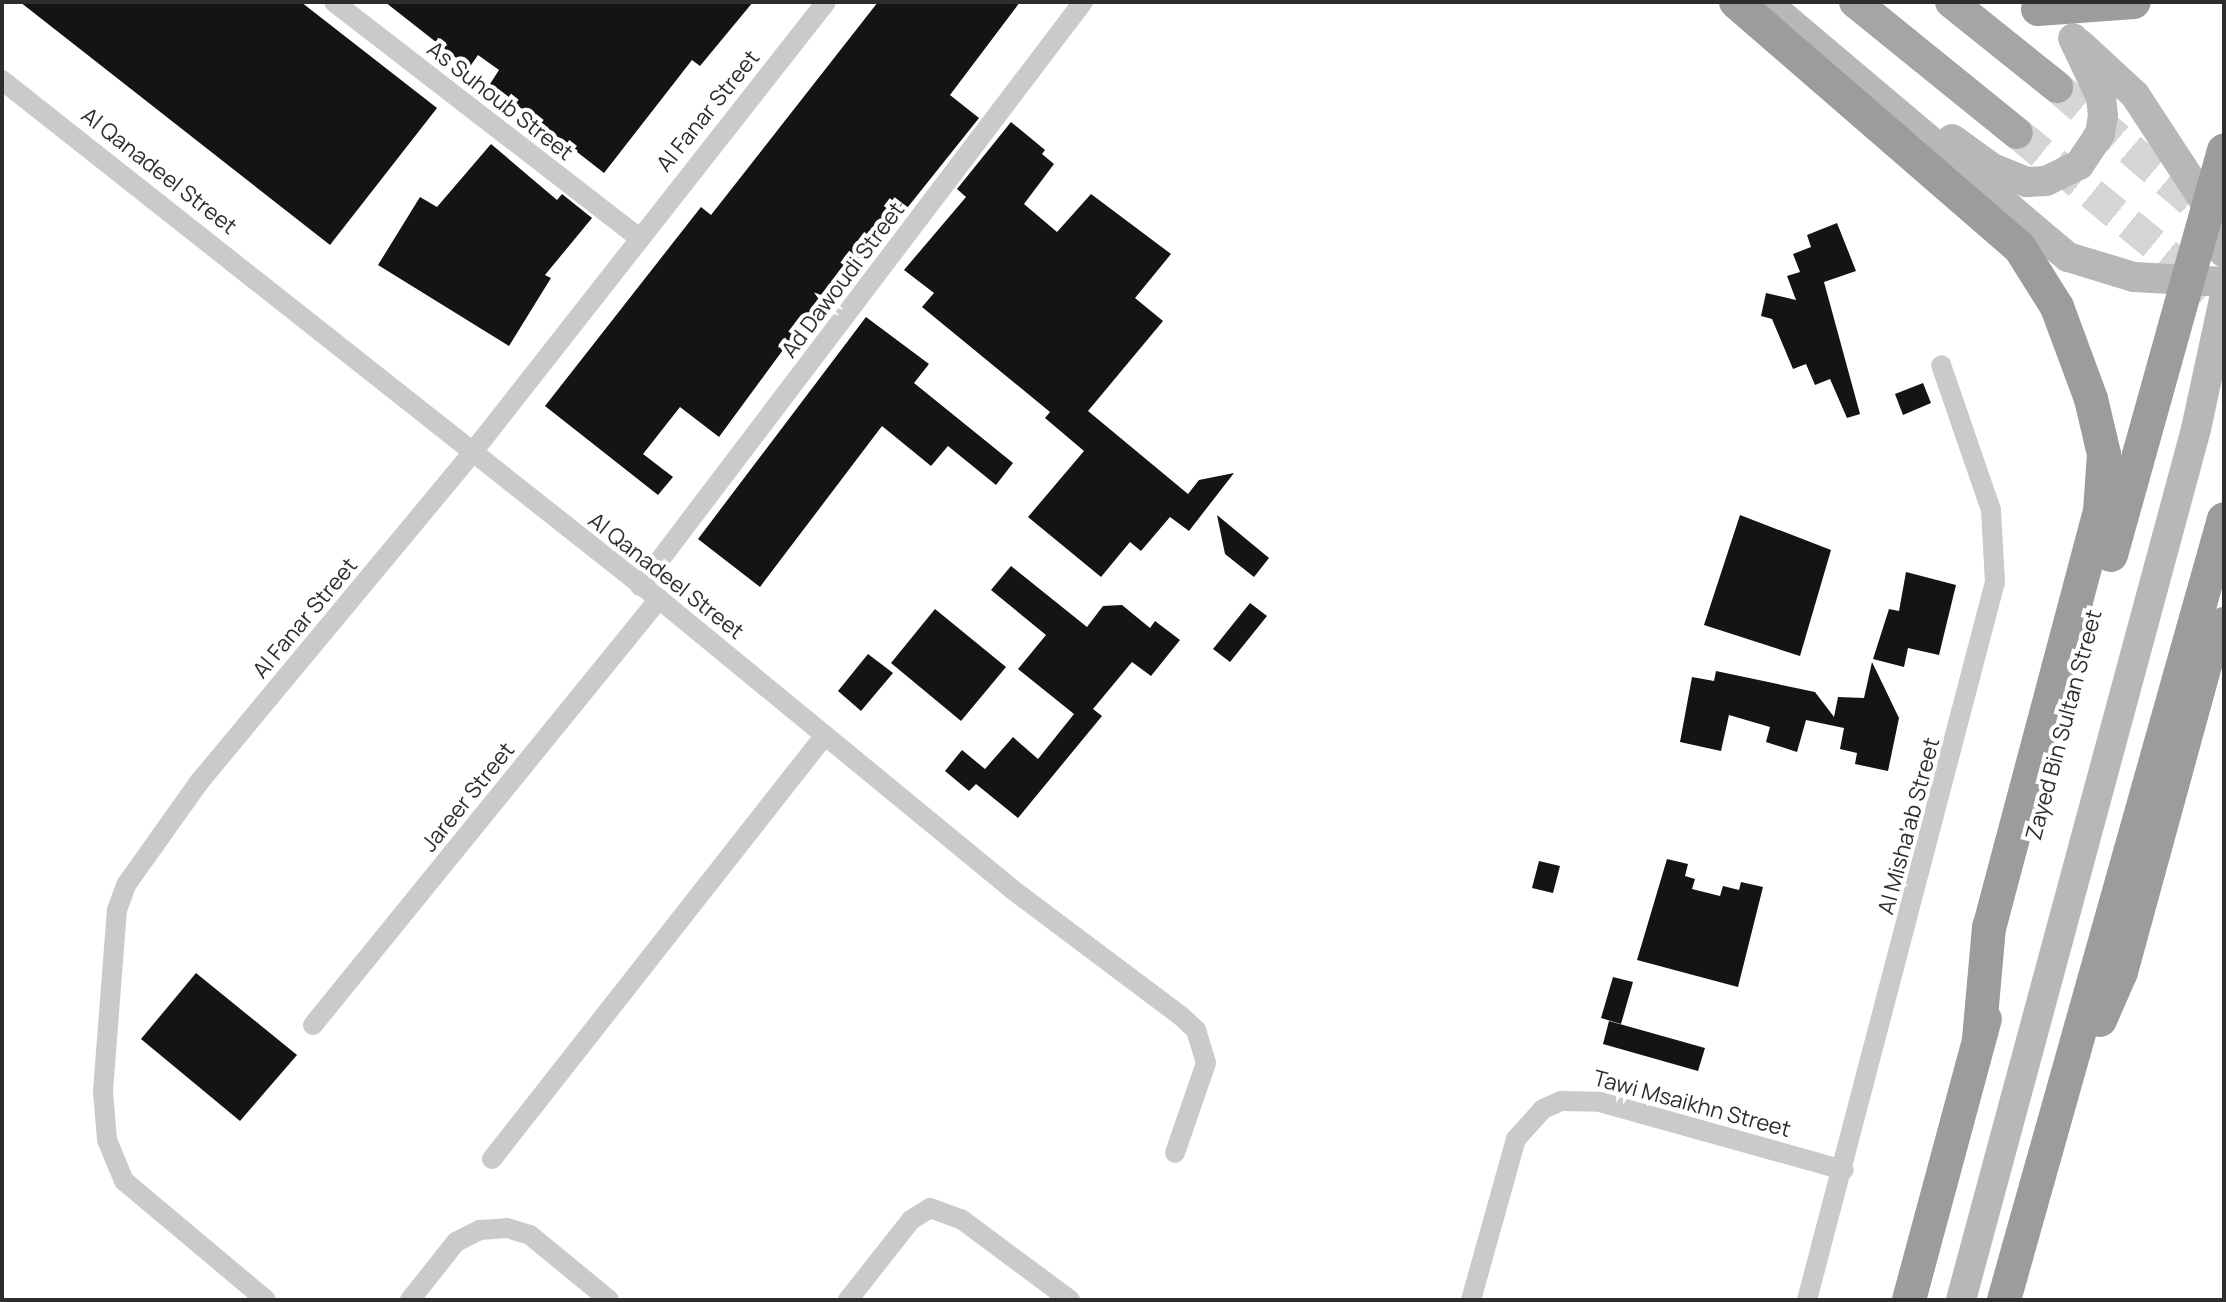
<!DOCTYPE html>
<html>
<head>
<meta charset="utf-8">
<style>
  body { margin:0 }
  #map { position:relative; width:2226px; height:1302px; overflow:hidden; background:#fff; font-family:Manrope,sans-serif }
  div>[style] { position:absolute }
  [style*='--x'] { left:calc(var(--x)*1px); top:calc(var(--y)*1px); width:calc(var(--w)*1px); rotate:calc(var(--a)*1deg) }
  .building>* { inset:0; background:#141414 }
  .primary-tunnel>* { height:32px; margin-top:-16px; transform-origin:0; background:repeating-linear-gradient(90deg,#d5d5d5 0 32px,transparent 0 48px) }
  .minor>* { height:20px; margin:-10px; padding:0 10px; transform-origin:10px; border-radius:10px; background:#cacaca }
  .secondary>* { height:30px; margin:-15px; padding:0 15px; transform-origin:15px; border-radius:15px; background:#b7b7b7 }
  .primary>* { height:32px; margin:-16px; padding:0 16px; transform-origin:16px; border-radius:16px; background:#a5a5a5 }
  .trunk>* { height:34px; margin:-17px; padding:0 17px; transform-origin:17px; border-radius:17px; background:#9c9c9c }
  span { translate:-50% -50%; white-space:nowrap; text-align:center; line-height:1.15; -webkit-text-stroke:8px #fff; paint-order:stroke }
  .street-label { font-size:22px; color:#2d2d2d }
  .frame { position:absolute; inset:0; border:4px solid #2d2d2d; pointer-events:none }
</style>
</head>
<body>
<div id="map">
  <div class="building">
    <div style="clip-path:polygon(20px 2px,301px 2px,437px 108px,330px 245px)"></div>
    <div style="clip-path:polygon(385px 2px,753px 2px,700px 66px,692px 60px,604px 173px,490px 84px,499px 70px,478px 55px,469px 68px)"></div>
    <div style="clip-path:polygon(878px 2px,1020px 2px,950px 95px,979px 118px,836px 297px,824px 294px,719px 437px,680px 407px,643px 454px,673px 477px,658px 495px,545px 406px,701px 207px,711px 215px)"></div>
    <div style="clip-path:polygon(1011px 122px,1045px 150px,1042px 154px,1054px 164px,1024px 204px,1057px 232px,1091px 194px,1171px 254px,1135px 298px,1163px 321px,1088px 411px,1188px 494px,1199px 480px,1234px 473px,1189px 531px,1170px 517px,1141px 551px,1130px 542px,1101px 577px,1028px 517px,1084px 451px,1045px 418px,1050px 412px,922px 307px,934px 293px,904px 270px,966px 197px,957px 189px)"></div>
    <div style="clip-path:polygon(491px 144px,557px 200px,562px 194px,592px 218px,545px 275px,551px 278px,509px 346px,378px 265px,420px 197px,437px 207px)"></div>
    <div style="clip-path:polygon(1837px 223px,1856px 271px,1824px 282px,1860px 414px,1847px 418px,1830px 379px,1815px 385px,1806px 364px,1793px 369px,1772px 319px,1761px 316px,1766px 293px,1796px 300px,1787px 276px,1800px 272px,1793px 254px,1811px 247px,1807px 235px)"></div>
    <div style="clip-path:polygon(866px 317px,929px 364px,914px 383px,1013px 463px,996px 485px,948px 446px,931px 466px,882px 426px,760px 587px,698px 539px)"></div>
    <div style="clip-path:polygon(1923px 383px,1931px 403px,1903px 415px,1895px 394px)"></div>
    <div style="clip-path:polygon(1217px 515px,1269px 558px,1254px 577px,1225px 554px)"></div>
    <div style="clip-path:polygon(1740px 515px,1831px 550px,1800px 656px,1704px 625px)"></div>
    <div style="clip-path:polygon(1011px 566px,1087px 627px,1103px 606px,1122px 605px,1150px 628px,1155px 621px,1180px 640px,1151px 676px,1132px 662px,1093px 709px,1102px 716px,1018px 818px,976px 784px,969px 791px,945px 771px,962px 750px,985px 769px,1013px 737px,1038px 759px,1074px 714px,1018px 669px,1046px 635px,991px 590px)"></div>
    <div style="clip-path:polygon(1906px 572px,1956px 585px,1939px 655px,1908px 648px,1904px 667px,1873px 659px,1889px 609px,1899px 611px)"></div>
    <div style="clip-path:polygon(1250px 603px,1267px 616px,1230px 662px,1213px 649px)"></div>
    <div style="clip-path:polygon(935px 609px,1006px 667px,961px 721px,891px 663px)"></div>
    <div style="clip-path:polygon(868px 654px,893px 673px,861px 711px,838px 691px)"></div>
    <div style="clip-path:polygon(1872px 662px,1899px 718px,1888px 771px,1855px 764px,1857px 753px,1840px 749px,1844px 728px,1806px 720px,1797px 752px,1766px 742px,1770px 727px,1729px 715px,1721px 751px,1680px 742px,1692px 677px,1714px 681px,1716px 671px,1815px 692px,1834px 717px,1838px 697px,1864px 698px)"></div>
    <div style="clip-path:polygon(1667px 859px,1688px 864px,1685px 876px,1695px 879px,1692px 889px,1720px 896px,1723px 886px,1739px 890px,1741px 882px,1763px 887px,1738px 987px,1637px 960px)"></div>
    <div style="clip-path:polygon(1539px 861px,1560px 866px,1553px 893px,1532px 888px)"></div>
    <div style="clip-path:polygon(196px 973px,297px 1055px,240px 1121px,141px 1039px)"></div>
    <div style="clip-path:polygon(1613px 977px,1633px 982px,1621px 1024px,1601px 1018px)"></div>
    <div style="clip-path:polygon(1609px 1021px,1705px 1048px,1698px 1071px,1603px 1044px)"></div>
  </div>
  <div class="primary-tunnel">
    <div style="--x:2057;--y:87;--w:204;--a:40.4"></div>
    <div style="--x:2017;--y:133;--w:249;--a:39.1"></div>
  </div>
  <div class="minor">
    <div style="--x:334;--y:2;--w:384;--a:37.7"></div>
    <div style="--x:2;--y:80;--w:837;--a:38.31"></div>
    <div style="--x:659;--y:599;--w:458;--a:39.4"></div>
    <div style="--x:1013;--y:890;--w:210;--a:36.9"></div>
    <div style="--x:1181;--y:1016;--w:21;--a:43"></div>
    <div style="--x:1196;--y:1030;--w:34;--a:73"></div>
    <div style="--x:1206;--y:1063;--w:95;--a:109"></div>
    <div style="--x:640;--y:586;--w:733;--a:-52.82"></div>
    <div style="--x:313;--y:1025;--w:549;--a:-50.92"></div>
    <div style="--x:492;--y:1159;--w:539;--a:-51.85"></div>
    <div style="--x:266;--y:1300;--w:185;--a:-140"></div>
    <div style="--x:124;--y:1181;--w:44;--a:-112.5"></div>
    <div style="--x:107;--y:1140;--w:49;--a:-94.7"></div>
    <div style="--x:103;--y:1091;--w:182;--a:-85.6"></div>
    <div style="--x:117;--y:910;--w:27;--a:-70"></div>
    <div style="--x:126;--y:885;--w:128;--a:-54.6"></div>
    <div style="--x:200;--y:781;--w:426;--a:-50.3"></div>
    <div style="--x:472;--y:453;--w:573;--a:-51.87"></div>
    <div style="--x:410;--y:1300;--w:74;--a:-51.6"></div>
    <div style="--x:456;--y:1242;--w:27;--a:-27"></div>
    <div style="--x:480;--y:1230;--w:27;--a:-4"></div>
    <div style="--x:507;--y:1228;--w:24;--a:17"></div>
    <div style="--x:530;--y:1235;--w:102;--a:39.4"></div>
    <div style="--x:848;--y:1300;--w:102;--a:-51.8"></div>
    <div style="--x:911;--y:1220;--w:22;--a:-32"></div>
    <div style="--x:930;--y:1208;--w:33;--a:20"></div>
    <div style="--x:961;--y:1219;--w:136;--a:36.6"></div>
    <div style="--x:1471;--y:1300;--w:167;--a:-74.4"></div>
    <div style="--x:1516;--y:1139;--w:40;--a:-48"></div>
    <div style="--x:1543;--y:1109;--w:20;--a:-24"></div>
    <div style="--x:1561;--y:1101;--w:39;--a:1"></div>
    <div style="--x:1600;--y:1102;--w:253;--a:15.6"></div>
    <div style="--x:1807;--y:1300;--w:742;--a:-75.33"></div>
    <div style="--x:1995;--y:582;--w:72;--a:-93.2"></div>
    <div style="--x:1991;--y:510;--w:153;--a:-109"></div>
  </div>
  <div class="secondary">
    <div style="--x:1766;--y:2;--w:395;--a:40.2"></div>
    <div style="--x:2068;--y:257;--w:69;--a:16.9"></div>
    <div style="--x:2134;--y:277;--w:90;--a:3.2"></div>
    <div style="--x:2080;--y:44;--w:75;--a:42.8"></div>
    <div style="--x:2135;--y:95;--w:135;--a:56.8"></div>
    <div style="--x:2209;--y:208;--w:47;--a:71.6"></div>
    <div style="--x:1952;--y:139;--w:49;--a:35.9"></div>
    <div style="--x:1992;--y:168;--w:38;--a:22"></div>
    <div style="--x:2027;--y:182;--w:19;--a:-3"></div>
    <div style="--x:2046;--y:181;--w:37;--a:-26"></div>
    <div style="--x:2079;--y:165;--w:37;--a:-56"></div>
    <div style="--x:2100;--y:134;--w:18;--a:-81"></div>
    <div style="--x:2103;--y:116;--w:19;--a:-96"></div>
    <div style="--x:2101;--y:97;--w:65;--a:-115.4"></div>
    <div style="--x:1961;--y:1300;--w:902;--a:-74.9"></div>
    <div style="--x:2196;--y:429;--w:133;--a:-77.8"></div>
  </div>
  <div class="primary">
    <div style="--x:1855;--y:2;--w:208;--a:39"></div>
    <div style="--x:1951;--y:2;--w:136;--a:38.7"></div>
  </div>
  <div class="trunk">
    <div style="--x:1736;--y:2;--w:376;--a:40.9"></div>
    <div style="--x:2020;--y:248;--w:70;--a:57.9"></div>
    <div style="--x:2057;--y:307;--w:98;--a:69.7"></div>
    <div style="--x:2091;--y:399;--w:57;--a:76.7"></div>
    <div style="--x:2104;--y:454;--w:57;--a:94"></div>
    <div style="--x:2100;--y:511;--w:431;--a:104.9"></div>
    <div style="--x:1989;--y:927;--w:113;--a:95.1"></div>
    <div style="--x:2038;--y:9;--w:96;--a:-4.2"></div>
    <div style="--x:2111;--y:555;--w:420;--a:-74.4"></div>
    <div style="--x:2100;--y:1020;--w:52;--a:-66.4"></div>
    <div style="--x:2121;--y:972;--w:330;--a:-74.7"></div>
    <div style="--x:2208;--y:654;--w:34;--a:-62"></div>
    <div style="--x:1909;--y:1300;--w:291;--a:-74.9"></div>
    <div style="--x:2004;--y:1300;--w:811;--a:-74.27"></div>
  </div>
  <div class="street-label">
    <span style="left:500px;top:101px;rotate:38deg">As Suhoub Street</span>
    <span style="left:708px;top:111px;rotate:-51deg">Al Fanar Street</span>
    <span style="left:159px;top:171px;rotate:38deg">Al Qanadeel Street</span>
    <span style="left:843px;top:280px;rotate:-53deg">Ad Dawoudi Street</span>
    <span style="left:666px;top:576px;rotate:38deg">Al Qanadeel Street</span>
    <span style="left:305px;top:618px;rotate:-50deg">Al Fanar Street</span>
    <span style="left:2064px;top:725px;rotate:-75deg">Zayed Bin Sultan Street</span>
    <span style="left:468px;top:797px;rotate:-51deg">Jareer Street</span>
    <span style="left:1909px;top:826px;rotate:-75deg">Al Misha'ab Street</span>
    <span style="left:1692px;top:1104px;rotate:15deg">Tawi Msaikhn Street</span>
  </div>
  <div class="frame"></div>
</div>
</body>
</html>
